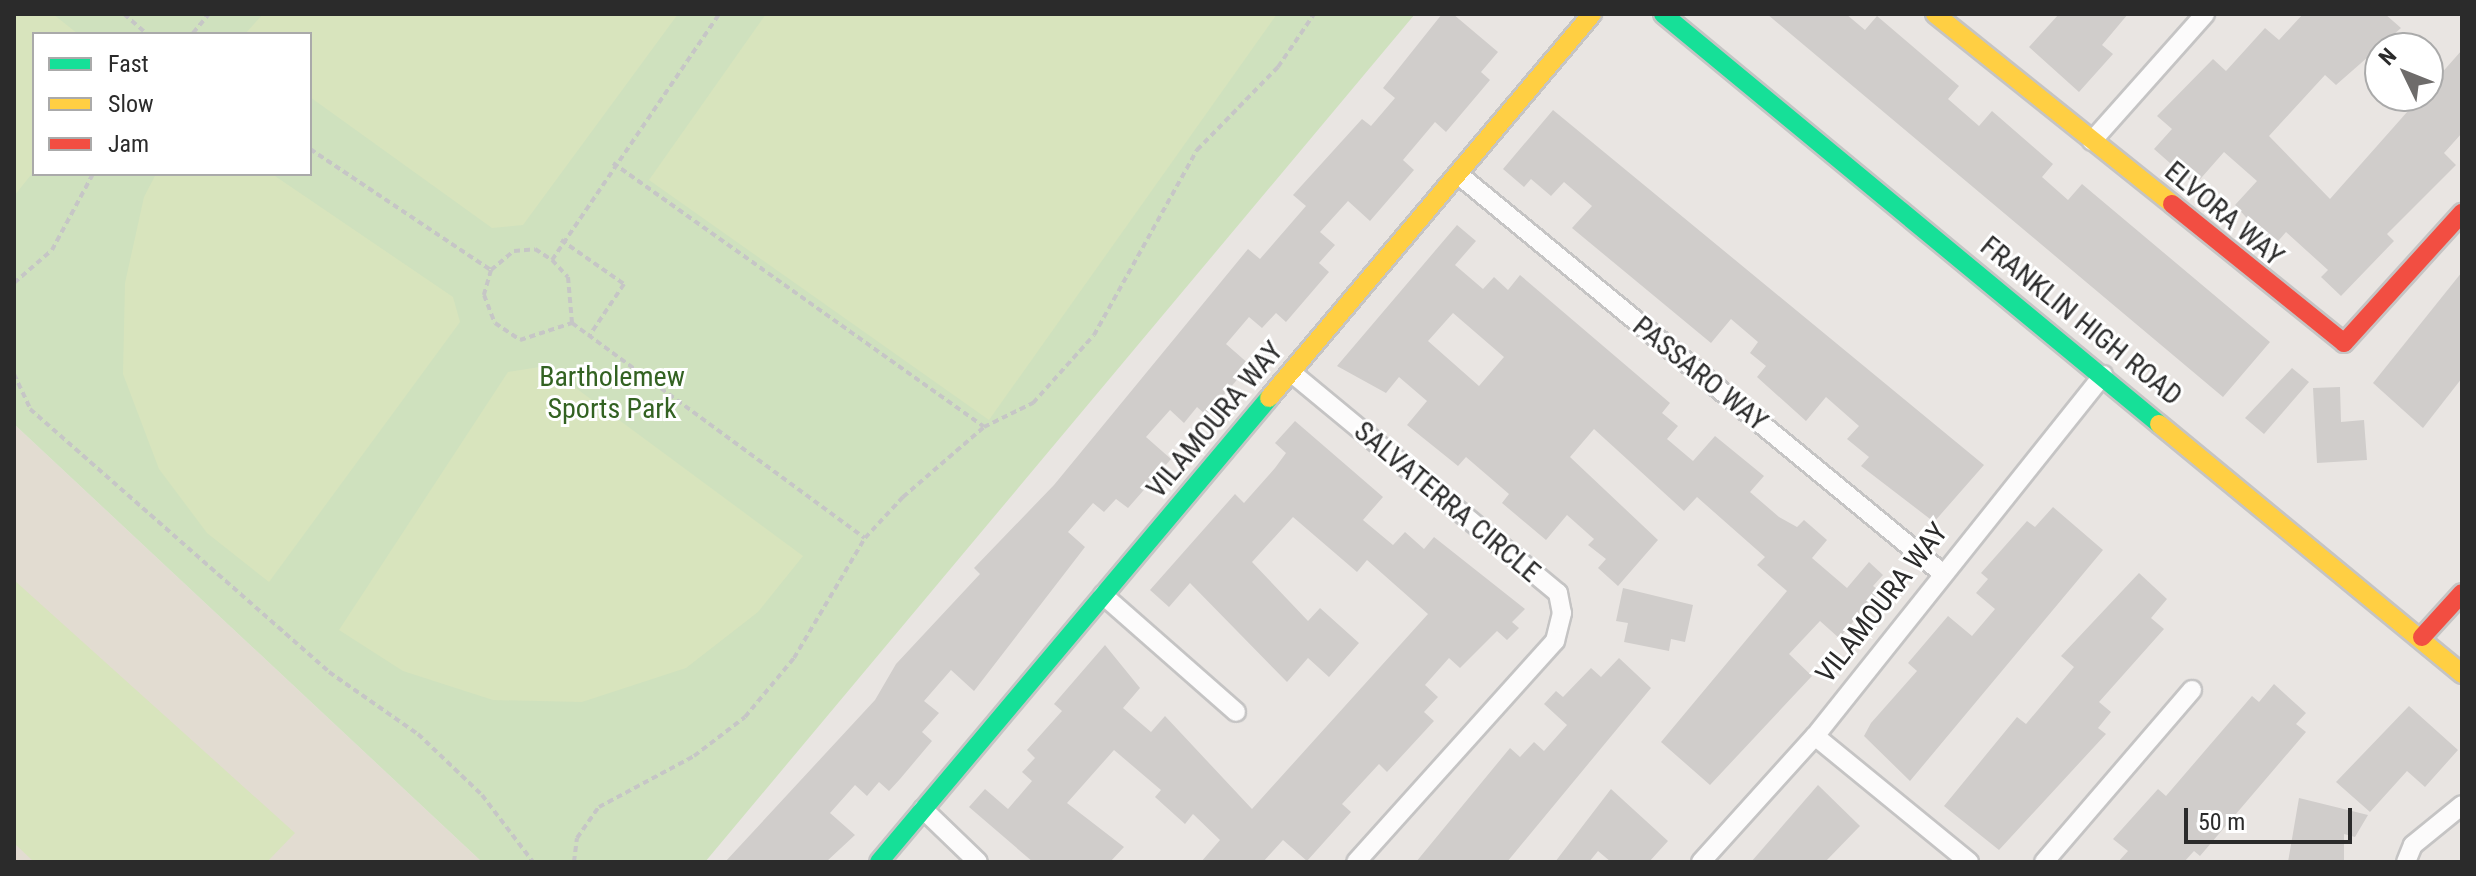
<!DOCTYPE html>
<html>
<head>
<meta charset="utf-8">
<style>
  body { margin:0 }
  #map { position:relative; width:2476px; height:876px; overflow:hidden; background:#e9e5e2; font-family:"Roboto Condensed",sans-serif }
  div>[style] { position:absolute }
  [style*='--x'] { left:calc(var(--x)*1px); top:calc(var(--y)*1px); width:calc(var(--w)*1px); rotate:calc(var(--a)*1deg) }
  .education>* { inset:0; background:#e2dcd1 }
  .green>* { inset:0; background:#cfe1be }
  .pitch>* { inset:0; background:#d8e4bd }
  .building>* { inset:0; background:#d0cdcb }
  .path>* { height:4px; margin-top:-2px; transform-origin:0; background:repeating-linear-gradient(90deg,#c6c6c6 0 6px,transparent 0 10px) }
  .roads { filter:drop-shadow(2px 0 #c5c4c4) drop-shadow(-2px 0 #c5c4c4) drop-shadow(0 2px #c5c4c4) drop-shadow(0 -2px #c5c4c4) }
  .street>* { height:18px; margin:-9px; padding:0 9px; transform-origin:9px; border-radius:9px; background:#fcfbfb }
  .fast>* { height:18px; margin:-9px; padding:0 9px; transform-origin:9px; border-radius:9px; background:#16e098 }
  .slow>* { height:18px; margin:-9px; padding:0 9px; transform-origin:9px; border-radius:9px; background:#ffcf43 }
  .jam>* { height:18px; margin:-9px; padding:0 9px; transform-origin:9px; border-radius:9px; background:#f24e42 }
  span { translate:-50% -50%; white-space:nowrap; text-align:center; line-height:1.15; -webkit-text-stroke:6px #fff; paint-order:stroke }
  .street-label { font-size:28px; color:#2b2b2b }
  .park-label { font-size:28px; color:#336222 }
  .frame { position:absolute; inset:0; border:16px solid #2b2b2b; pointer-events:none }
  .legend { position:absolute; left:32px; top:32px; width:280px; height:144px; box-sizing:border-box; background:#fff; border:2px solid #aaa; margin:0; padding:10px 14px; list-style:none; font-size:24px; color:#2b2b2b }
  .legend li { display:flex; align-items:center; gap:16px; height:40px }
  .legend b { width:40px; border:2px solid #aaa }
  .north { position:absolute; left:2364px; top:32px; width:80px; height:80px; box-sizing:border-box; background:#fff; border:2px solid #aaa; border-radius:50%; rotate:313deg; font-size:22px; font-weight:700; line-height:32px; text-align:center; color:#2b2b2b }
  .north::after { content:''; display:block; margin:auto; width:28px; height:36px; background:#6e6c6b; clip-path:polygon(50% 0,100% 100%,50% 72%,0 100%) }
  .scale { position:absolute; left:2184px; top:808px; width:168px; height:36px; box-sizing:border-box; border:4px solid #2b2b2b; border-top:0; padding-left:10px; font-size:24px; line-height:28px; white-space:nowrap; color:#2b2b2b; -webkit-text-stroke:6px #fff; paint-order:stroke }
</style>
</head>
<body>
<div id="map">
  <div class="education">
    <div style="clip-path:polygon(14px 424px,482px 862px,14px 862px)"></div>
  </div>
  <div class="green">
    <div style="clip-path:polygon(evenodd,14px 14px,1415px 14px,705px 862px,482px 862px,14px 424px,14px 14px,34px 34px,310px 34px,310px 174px,34px 174px,34px 34px)"></div>
  </div>
  <div class="pitch">
    <div style="clip-path:polygon(14px 14px,53px 14px,78px 34px,34px 34px,34px 171px,14px 196px)"></div>
    <div style="clip-path:polygon(263px 14px,678px 14px,523px 225px,492px 228px,310px 97px,310px 34px,245px 34px)"></div>
    <div style="clip-path:polygon(766px 14px,1277px 14px,989px 420px,649px 180px)"></div>
    <div style="clip-path:polygon(156px 174px,272px 174px,453px 297px,460px 322px,269px 582px,207px 533px,159px 469px,123px 374px,125px 283px,144px 197px)"></div>
    <div style="clip-path:polygon(546px 366px,803px 556px,758px 612px,686px 668px,582px 702px,493px 700px,403px 671px,339px 630px,508px 372px)"></div>
    <div style="clip-path:polygon(14px 580px,295px 833px,267px 862px,34px 862px,14px 843px)"></div>
  </div>
  <div class="building">
    <div style="clip-path:polygon(1442px 14px,1453px 14px,1498px 52px,1481px 72px,1490px 80px,1446px 132px,1435px 122px,1403px 160px,1414px 170px,1370px 221px,1348px 201px,1320px 232px,1335px 245px,1319px 263px,1329px 272px,1286px 322px,1276px 313px,1262px 328px,1249px 317px,1226px 344px,1250px 365px,1206px 415px,1197px 407px,1184px 423px,1170px 410px,1146px 437px,1171px 459px,1128px 508px,1116px 499px,1104px 512px,1093px 503px,1068px 532px,1085px 547px,974px 691px,951px 670px,924px 701px,939px 713px,922px 732px,932px 741px,900px 779px,889px 791px,879px 782px,867px 796px,855px 785px,830px 813px,855px 835px,826px 862px,725px 862px,875px 700px,896px 664px,980px 574px,974px 568px,1054px 485px,1248px 249px,1260px 259px,1306px 206px,1293px 195px,1362px 119px,1371px 126px,1395px 98px,1383px 88px)"></div>
    <div style="clip-path:polygon(1767px 14px,1846px 14px,1865px 30px,1877px 16px,1959px 86px,1948px 99px,1979px 126px,1992px 111px,2053px 164px,2042px 177px,2068px 200px,2082px 184px,2270px 342px,2223px 397px)"></div>
    <div style="clip-path:polygon(2059px 14px,2128px 14px,2102px 45px,2113px 54px,2079px 92px,2029px 47px)"></div>
    <div style="clip-path:polygon(2303px 14px,2385px 14px,2401px 28px,2336px 85px,2325px 75px,2269px 136px,2330px 199px,2462px 50px,2462px 133px,2444px 153px,2456px 165px,2387px 234px,2394px 241px,2341px 296px,2321px 277px,2328px 270px,2286px 232px,2273px 247px,2235px 205px,2257px 181px,2224px 152px,2195px 185px,2154px 149px,2172px 129px,2157px 116px,2213px 59px,2226px 71px,2265px 28px,2279px 40px)"></div>
    <div style="clip-path:polygon(1553px 110px,1984px 465px,1934px 522px,1861px 466px,1869px 457px,1847px 439px,1859px 426px,1826px 397px,1806px 421px,1757px 377px,1766px 366px,1750px 353px,1758px 342px,1731px 319px,1711px 343px,1572px 228px,1592px 206px,1564px 182px,1551px 196px,1531px 179px,1524px 187px,1503px 169px)"></div>
    <div style="clip-path:polygon(evenodd,1457px 225px,1476px 241px,1455px 265px,1483px 289px,1494px 277px,1508px 290px,1520px 275px,1670px 403px,1662px 413px,1678px 426px,1667px 439px,1693px 461px,1715px 436px,1764px 476px,1750px 492px,1779px 517px,1797px 527px,1804px 520px,1827px 540px,1812px 558px,1847px 588px,1869px 562px,1883px 575px,1873px 586px,1880px 591px,1839px 638px,1820px 621px,1789px 654px,1812px 676px,1710px 785px,1661px 742px,1787px 591px,1757px 565px,1765px 557px,1697px 497px,1684px 511px,1594px 429px,1570px 457px,1658px 540px,1618px 586px,1598px 568px,1606px 559px,1588px 545px,1594px 539px,1567px 515px,1546px 540px,1502px 503px,1509px 494px,1466px 457px,1458px 466px,1407px 425px,1427px 401px,1399px 377px,1386px 393px,1337px 366px,1457px 225px,1453px 313px,1504px 357px,1479px 386px,1428px 341px,1453px 313px)"></div>
    <div style="clip-path:polygon(2462px 272px,2462px 378px,2423px 428px,2373px 383px)"></div>
    <div style="clip-path:polygon(2292px 368px,2309px 382px,2264px 434px,2245px 418px)"></div>
    <div style="clip-path:polygon(2340px 387px,2341px 422px,2364px 420px,2367px 460px,2317px 463px,2313px 388px)"></div>
    <div style="clip-path:polygon(1295px 421px,1383px 497px,1363px 520px,1393px 545px,1405px 532px,1424px 549px,1434px 537px,1525px 609px,1512px 622px,1519px 628px,1507px 640px,1497px 631px,1460px 668px,1449px 658px,1425px 685px,1438px 697px,1424px 712px,1434px 721px,1387px 772px,1379px 764px,1342px 804px,1351px 812px,1307px 861px,1283px 840px,1263px 862px,1201px 862px,1220px 840px,1193px 814px,1185px 824px,1155px 797px,1161px 790px,1114px 750px,1067px 803px,1124px 847px,1110px 862px,1033px 862px,969px 807px,985px 789px,1008px 809px,1032px 781px,1022px 772px,1035px 758px,1027px 750px,1062px 711px,1054px 704px,1105px 645px,1140px 688px,1123px 708px,1151px 732px,1165px 716px,1252px 809px,1428px 614px,1367px 560px,1357px 572px,1293px 517px,1252px 562px,1308px 621px,1320px 608px,1359px 643px,1329px 677px,1308px 658px,1287px 682px,1190px 583px,1169px 607px,1150px 590px,1235px 494px,1244px 503px,1275px 468px,1286px 453px,1275px 443px)"></div>
    <div style="clip-path:polygon(2053px 507px,2103px 550px,1910px 781px,1864px 736px,1871px 723px,1917px 671px,1908px 663px,1948px 616px,1972px 636px,1995px 609px,1976px 593px,1988px 579px,1981px 573px,2027px 521px,2035px 527px)"></div>
    <div style="clip-path:polygon(2139px 573px,2167px 599px,2151px 618px,2164px 629px,2099px 702px,2111px 712px,2098px 728px,2106px 734px,1999px 850px,1944px 806px,2017px 717px,2026px 724px,2074px 667px,2061px 656px)"></div>
    <div style="clip-path:polygon(1623px 588px,1693px 605px,1685px 642px,1671px 639px,1669px 651px,1624px 642px,1628px 623px,1616px 621px)"></div>
    <div style="clip-path:polygon(1619px 658px,1651px 688px,1507px 862px,1416px 862px,1510px 748px,1520px 757px,1534px 742px,1544px 751px,1567px 725px,1544px 704px,1556px 691px,1563px 697px,1591px 668px,1601px 677px)"></div>
    <div style="clip-path:polygon(2274px 684px,2306px 713px,2296px 724px,2306px 732px,2200px 856px,2194px 851px,2184px 862px,2118px 862px,2128px 851px,2113px 839px,2158px 789px,2166px 796px,2252px 696px,2259px 702px)"></div>
    <div style="clip-path:polygon(2409px 706px,2458px 750px,2425px 787px,2407px 771px,2370px 812px,2336px 782px)"></div>
    <div style="clip-path:polygon(1818px 785px,1860px 826px,1825px 862px,1751px 862px)"></div>
    <div style="clip-path:polygon(1611px 789px,1668px 841px,1649px 862px,1611px 862px,1598px 851px,1589px 862px,1555px 862px)"></div>
    <div style="clip-path:polygon(2299px 798px,2368px 815px,2355px 837px,2344px 834px,2344px 862px,2288px 862px)"></div>
  </div>
  <div class="path">
    <div style="--x:124;--y:14;--w:30;--a:41"></div>
    <div style="--x:193;--y:33;--w:25;--a:-50"></div>
    <div style="--x:166;--y:34;--w:28;--a:0"></div>
    <div style="--x:310;--y:149;--w:218;--a:33.8"></div>
    <div style="--x:491;--y:270;--w:26;--a:106"></div>
    <div style="--x:484;--y:295;--w:30;--a:69"></div>
    <div style="--x:495;--y:323;--w:30;--a:34"></div>
    <div style="--x:520;--y:340;--w:55;--a:-18.1"></div>
    <div style="--x:572;--y:323;--w:363;--a:36.3"></div>
    <div style="--x:613;--y:163;--w:455;--a:35.4"></div>
    <div style="--x:561;--y:240;--w:77;--a:34.9"></div>
    <div style="--x:624;--y:284;--w:63;--a:123.9"></div>
    <div style="--x:552;--y:260;--w:297;--a:-55.8"></div>
    <div style="--x:491;--y:270;--w:30;--a:-40"></div>
    <div style="--x:514;--y:251;--w:21;--a:-5"></div>
    <div style="--x:535;--y:249;--w:20;--a:33"></div>
    <div style="--x:552;--y:260;--w:23;--a:47"></div>
    <div style="--x:568;--y:277;--w:46;--a:85"></div>
    <div style="--x:14;--y:283;--w:50;--a:-41"></div>
    <div style="--x:52;--y:250;--w:86;--a:-61.7"></div>
    <div style="--x:14;--y:374;--w:38;--a:65"></div>
    <div style="--x:30;--y:409;--w:398;--a:41.3"></div>
    <div style="--x:329;--y:672;--w:108;--a:34.9"></div>
    <div style="--x:418;--y:734;--w:88;--a:43.6"></div>
    <div style="--x:482;--y:795;--w:84;--a:52.7"></div>
    <div style="--x:574;--y:862;--w:24;--a:-83"></div>
    <div style="--x:577;--y:838;--w:38;--a:-55"></div>
    <div style="--x:599;--y:807;--w:108;--a:-28.2"></div>
    <div style="--x:694;--y:756;--w:64;--a:-37.4"></div>
    <div style="--x:745;--y:717;--w:77;--a:-50.3"></div>
    <div style="--x:794;--y:658;--w:139;--a:-59.4"></div>
    <div style="--x:865;--y:538;--w:56;--a:-47.2"></div>
    <div style="--x:903;--y:497;--w:107;--a:-40.8"></div>
    <div style="--x:984;--y:427;--w:55;--a:-26.1"></div>
    <div style="--x:1033;--y:403;--w:91;--a:-48.1"></div>
    <div style="--x:1094;--y:335;--w:212;--a:-60.9"></div>
    <div style="--x:1197;--y:150;--w:116;--a:-45.7"></div>
    <div style="--x:1278;--y:67;--w:64;--a:-55.8"></div>
  </div>
  <div class="roads">
    <div class="street">
      <div style="--x:2092;--y:141;--w:170;--a:-48.3"></div>
      <div style="--x:1459;--y:175;--w:624;--a:39.48"></div>
      <div style="--x:1292;--y:373;--w:345;--a:39.6"></div>
      <div style="--x:1558;--y:593;--w:20;--a:79"></div>
      <div style="--x:1562;--y:613;--w:29;--a:104"></div>
      <div style="--x:1555;--y:641;--w:297;--a:132"></div>
      <div style="--x:1103;--y:595;--w:177;--a:41.3"></div>
      <div style="--x:1815;--y:736;--w:199;--a:39.3"></div>
      <div style="--x:923;--y:809;--w:76;--a:43.9"></div>
      <div style="--x:1701;--y:862;--w:170;--a:-47.9"></div>
      <div style="--x:1815;--y:736;--w:462;--a:-51.4"></div>
      <div style="--x:2044;--y:862;--w:227;--a:-49.3"></div>
      <div style="--x:2406;--y:862;--w:18;--a:-68"></div>
      <div style="--x:2413;--y:845;--w:63;--a:-39.2"></div>
    </div>
    <div class="fast">
      <div style="--x:1663;--y:14;--w:644;--a:39.58"></div>
      <div style="--x:879;--y:862;--w:606;--a:-49.95"></div>
    </div>
    <div class="slow">
      <div style="--x:1935;--y:14;--w:304;--a:38.7"></div>
      <div style="--x:1269;--y:398;--w:502;--a:-49.93"></div>
      <div style="--x:2159;--y:424;--w:393;--a:39.5"></div>
    </div>
    <div class="jam">
      <div style="--x:2172;--y:204;--w:221;--a:38.9"></div>
      <div style="--x:2344;--y:343;--w:176;--a:-47.8"></div>
      <div style="--x:2422;--y:637;--w:59;--a:-47.7"></div>
    </div>
  </div>
  <div class="street-label">
    <span style="left:2224px;top:214px;rotate:40deg">ELVORA WAY</span>
    <span style="left:2081px;top:321px;rotate:39deg">FRANKLIN HIGH ROAD</span>
    <span style="left:1700px;top:374px;rotate:39deg">PASSARO WAY</span>
    <span style="left:1215px;top:420px;rotate:-50deg">VILAMOURA WAY</span>
    <span style="left:1447px;top:502px;rotate:40deg">SALVATERRA CIRCLE</span>
    <span style="left:1882px;top:603px;rotate:-52deg">VILAMOURA WAY</span>
  </div>
  <div class="park-label">
    <span style="left:612px;top:393px">Bartholemew<br>Sports Park</span>
  </div>
  <div class="frame"></div>
  <ul class="legend">
  <li><b style="height:10px;background:#16e098"></b>Fast</li>
  <li><b style="height:10px;background:#ffcf43"></b>Slow</li>
  <li><b style="height:10px;background:#f24e42"></b>Jam</li>
  </ul>
  <div class="north">N</div>
  <div class="scale">50 m</div>
</div>
</body>
</html>
